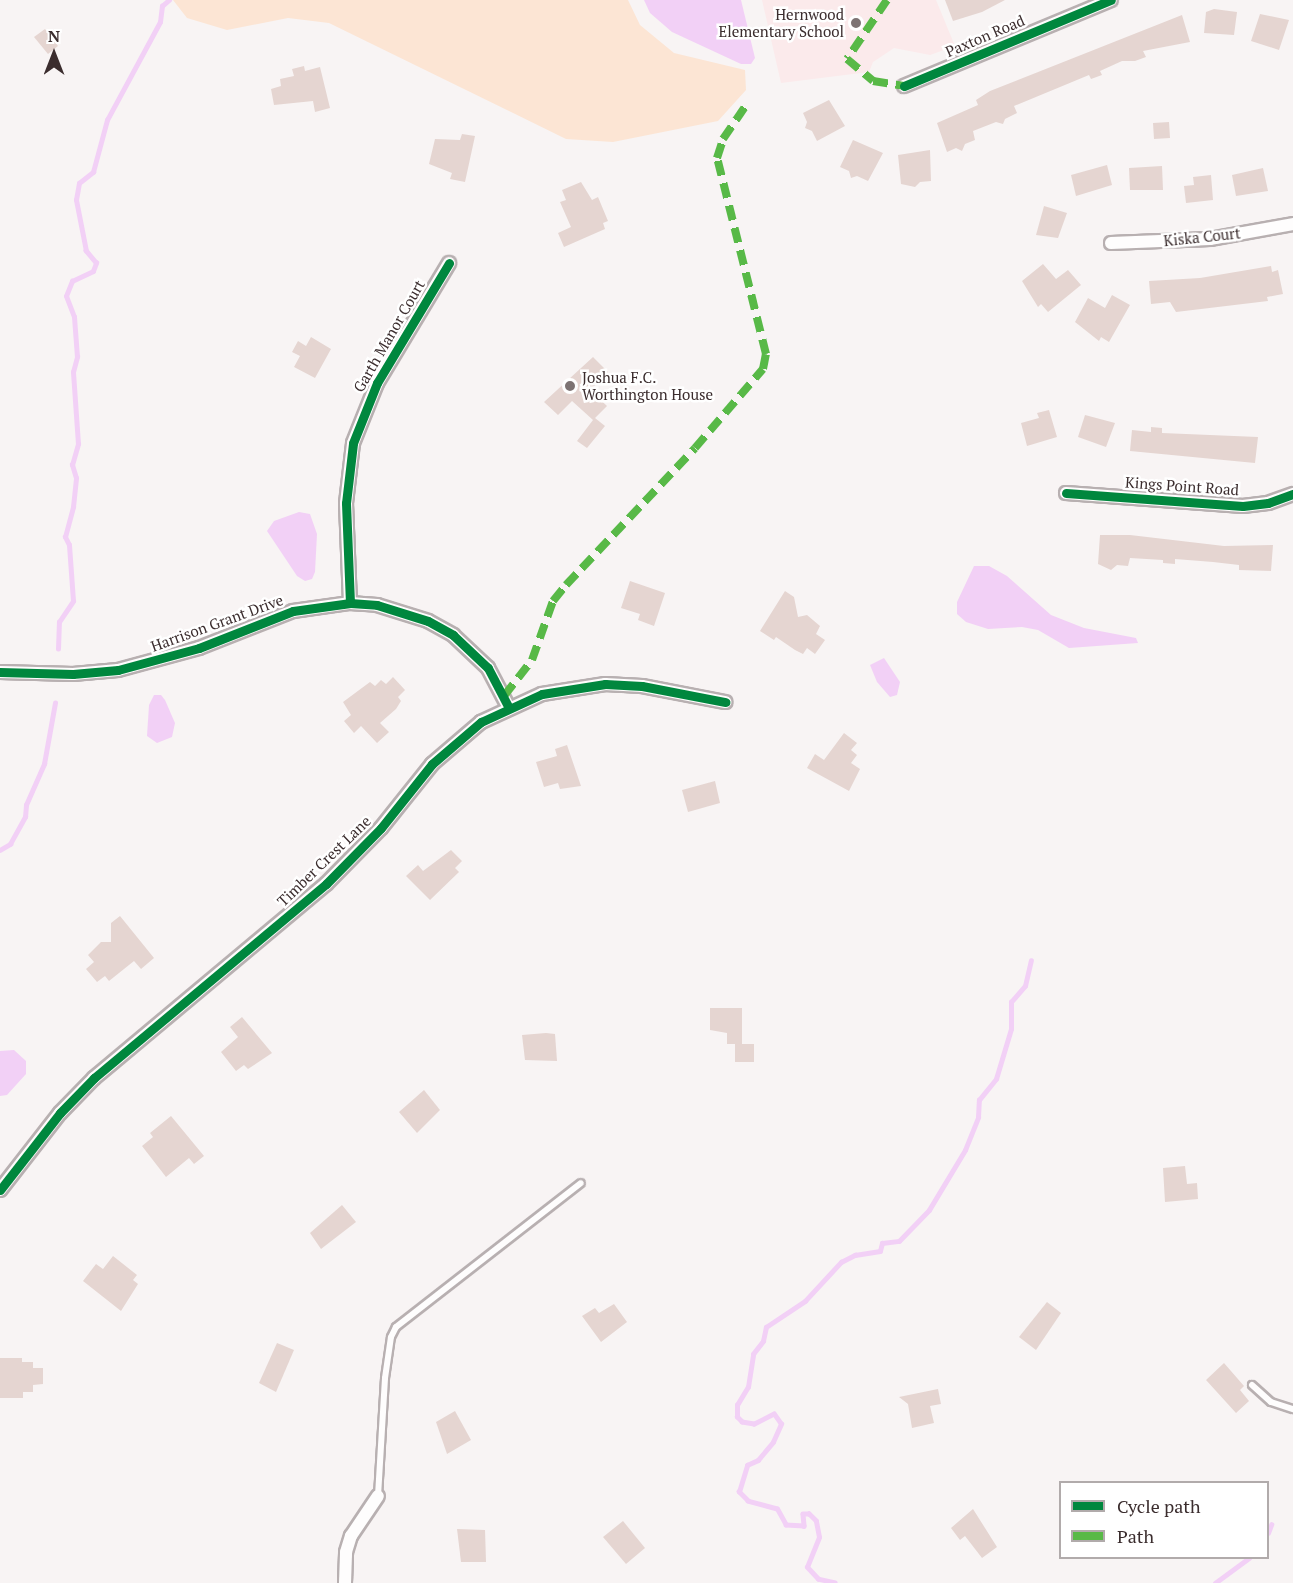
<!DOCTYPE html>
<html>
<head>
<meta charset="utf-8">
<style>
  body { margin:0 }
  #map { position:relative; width:1293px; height:1583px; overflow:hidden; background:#f8f4f4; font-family:"PT Serif",serif }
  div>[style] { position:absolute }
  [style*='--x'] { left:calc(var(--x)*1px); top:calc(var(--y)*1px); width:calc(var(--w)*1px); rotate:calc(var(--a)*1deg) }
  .built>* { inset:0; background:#fbeaeb }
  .green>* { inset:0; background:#fce5d4 }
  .water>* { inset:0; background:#f2d0f6 }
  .stream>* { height:4.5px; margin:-2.25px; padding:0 2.25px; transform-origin:2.25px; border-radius:2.25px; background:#f2d0f6 }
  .building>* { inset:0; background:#e5d5d1 }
  .roads { filter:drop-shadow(2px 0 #b8b0b1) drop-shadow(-2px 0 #b8b0b1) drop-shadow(0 2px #b8b0b1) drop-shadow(0 -2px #b8b0b1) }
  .service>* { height:6px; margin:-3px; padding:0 3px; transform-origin:3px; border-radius:3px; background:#fefdfd }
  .minor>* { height:12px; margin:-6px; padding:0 6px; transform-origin:6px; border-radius:6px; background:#fefdfd }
  .quiet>* { height:8px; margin-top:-4px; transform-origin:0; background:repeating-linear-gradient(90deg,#58b947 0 15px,transparent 0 23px) }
  .cycleway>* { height:9px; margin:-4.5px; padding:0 4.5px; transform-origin:4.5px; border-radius:4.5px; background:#00873e }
  .dots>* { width:16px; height:16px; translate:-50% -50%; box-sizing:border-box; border:3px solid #fff; border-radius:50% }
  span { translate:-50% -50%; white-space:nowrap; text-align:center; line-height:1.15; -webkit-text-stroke:5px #fff; paint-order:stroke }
  .poi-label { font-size:15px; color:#3b2d2e }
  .right { translate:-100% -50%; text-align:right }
  .left { translate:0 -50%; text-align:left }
  .street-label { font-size:15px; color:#3b2d2e }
  .legend { position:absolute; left:1059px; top:1481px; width:210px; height:78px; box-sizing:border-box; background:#fff; border:2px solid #b1abab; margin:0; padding:8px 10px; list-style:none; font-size:18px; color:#3b2d2e }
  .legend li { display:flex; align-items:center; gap:12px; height:30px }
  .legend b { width:30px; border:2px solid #b1abab }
  .north { position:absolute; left:24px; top:24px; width:60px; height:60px; -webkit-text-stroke:4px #fff; paint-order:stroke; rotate:0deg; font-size:16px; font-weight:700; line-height:24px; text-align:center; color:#3b2d2e }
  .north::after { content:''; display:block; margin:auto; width:21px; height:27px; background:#3b2d2e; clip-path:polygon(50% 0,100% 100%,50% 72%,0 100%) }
</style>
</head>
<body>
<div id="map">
  <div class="built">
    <div style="clip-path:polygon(762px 0,936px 0,955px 46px,930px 55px,894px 48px,873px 62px,869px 72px,781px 83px)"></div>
  </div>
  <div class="green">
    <div style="clip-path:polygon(173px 0,628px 0,640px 25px,674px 53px,745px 70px,746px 90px,718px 121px,613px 142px,566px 139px,329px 23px,288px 18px,227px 30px,187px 18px)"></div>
  </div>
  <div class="water">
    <div style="clip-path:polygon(644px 0,741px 0,755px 58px,751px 64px,741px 64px,672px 32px,650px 13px)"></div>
    <div style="clip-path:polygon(299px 512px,310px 514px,317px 534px,315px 572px,312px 579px,305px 581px,297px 576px,267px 531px,274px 521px)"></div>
    <div style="clip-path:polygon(974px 566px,989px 566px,1007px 576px,1051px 615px,1084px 628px,1136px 638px,1138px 643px,1069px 648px,1038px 630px,1022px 627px,988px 629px,966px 622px,957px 614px,957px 602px)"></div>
    <div style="clip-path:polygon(884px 658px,900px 682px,897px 695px,890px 697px,877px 682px,870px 665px)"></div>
    <div style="clip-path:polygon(154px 695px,161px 695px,165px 700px,175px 723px,172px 737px,157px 743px,147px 736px,149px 705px)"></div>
    <div style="clip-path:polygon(14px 1050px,26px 1061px,26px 1074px,7px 1095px,0 1096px,0 1051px)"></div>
  </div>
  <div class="stream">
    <div style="--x:58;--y:649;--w:27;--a:-88"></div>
    <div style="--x:59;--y:622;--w:25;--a:-56"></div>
    <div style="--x:73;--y:601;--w:56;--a:-94.1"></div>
    <div style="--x:69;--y:545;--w:9;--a:-117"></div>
    <div style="--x:65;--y:537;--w:31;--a:-75"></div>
    <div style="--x:73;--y:507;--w:29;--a:-84"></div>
    <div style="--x:76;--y:478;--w:14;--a:-107"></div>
    <div style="--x:72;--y:465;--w:22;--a:-74"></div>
    <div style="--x:78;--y:444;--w:72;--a:-94"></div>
    <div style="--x:73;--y:372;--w:16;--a:-75"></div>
    <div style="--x:77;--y:357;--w:40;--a:-94.3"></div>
    <div style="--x:74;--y:317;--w:22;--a:-111"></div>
    <div style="--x:66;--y:296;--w:16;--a:-68"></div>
    <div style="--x:72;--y:281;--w:23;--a:-25"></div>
    <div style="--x:93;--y:271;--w:9;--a:-69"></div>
    <div style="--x:96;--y:263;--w:16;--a:-130"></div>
    <div style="--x:86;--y:251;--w:52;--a:-101.1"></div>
    <div style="--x:76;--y:200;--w:17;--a:-80"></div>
    <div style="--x:79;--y:183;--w:18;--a:-38"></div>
    <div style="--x:93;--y:172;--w:54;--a:-74.9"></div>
    <div style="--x:107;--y:120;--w:111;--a:-61.6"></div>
    <div style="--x:160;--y:22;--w:16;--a:-83"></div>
    <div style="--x:162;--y:6;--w:9;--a:-41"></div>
    <div style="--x:0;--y:850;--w:12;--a:-31"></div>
    <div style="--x:10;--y:844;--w:31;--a:-61"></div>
    <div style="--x:25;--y:817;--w:12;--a:-85"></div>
    <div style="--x:26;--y:805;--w:45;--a:-66.3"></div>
    <div style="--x:44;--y:764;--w:62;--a:-79.8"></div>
    <div style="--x:1268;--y:1533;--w:9;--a:-69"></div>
    <div style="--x:835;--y:1583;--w:17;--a:-167"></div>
    <div style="--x:818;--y:1579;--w:16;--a:-133"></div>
    <div style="--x:807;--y:1567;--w:32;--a:-68"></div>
    <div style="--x:819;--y:1537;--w:16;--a:-101"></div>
    <div style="--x:816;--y:1521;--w:10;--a:-135"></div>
    <div style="--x:809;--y:1514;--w:6;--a:180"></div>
    <div style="--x:803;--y:1514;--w:12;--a:85"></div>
    <div style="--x:804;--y:1526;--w:18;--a:-177"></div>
    <div style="--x:786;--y:1525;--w:18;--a:-119"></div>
    <div style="--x:777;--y:1509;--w:30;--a:-165"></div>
    <div style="--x:748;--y:1501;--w:13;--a:-135"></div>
    <div style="--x:739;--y:1492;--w:28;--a:-73"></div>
    <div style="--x:747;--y:1465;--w:12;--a:-24"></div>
    <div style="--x:758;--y:1460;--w:23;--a:-50"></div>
    <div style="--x:773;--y:1442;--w:20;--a:-66"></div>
    <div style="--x:781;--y:1424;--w:12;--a:-125"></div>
    <div style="--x:774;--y:1414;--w:22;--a:153"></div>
    <div style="--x:754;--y:1424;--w:12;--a:-171"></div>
    <div style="--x:742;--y:1422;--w:7;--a:-135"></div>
    <div style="--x:737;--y:1417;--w:12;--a:-90"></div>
    <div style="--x:737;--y:1405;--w:21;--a:-59"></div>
    <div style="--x:748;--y:1387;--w:33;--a:-81"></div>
    <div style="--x:753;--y:1354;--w:16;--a:-52"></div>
    <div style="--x:763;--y:1341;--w:14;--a:-78"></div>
    <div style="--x:766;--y:1327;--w:47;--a:-33.7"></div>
    <div style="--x:805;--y:1301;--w:53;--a:-47.3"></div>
    <div style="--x:841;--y:1262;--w:16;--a:-27"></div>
    <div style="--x:855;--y:1255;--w:25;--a:-9"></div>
    <div style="--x:880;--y:1251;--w:8;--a:-76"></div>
    <div style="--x:882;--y:1243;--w:17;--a:-7"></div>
    <div style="--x:899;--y:1241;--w:43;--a:-45.9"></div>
    <div style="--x:929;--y:1210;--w:70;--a:-59"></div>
    <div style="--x:965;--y:1150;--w:35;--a:-68"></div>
    <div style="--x:978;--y:1117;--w:17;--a:-87"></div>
    <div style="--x:979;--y:1100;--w:27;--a:-51"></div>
    <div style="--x:996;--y:1079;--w:52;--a:-73.3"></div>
    <div style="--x:1011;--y:1029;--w:27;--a:-90"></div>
    <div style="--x:1011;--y:1002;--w:21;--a:-49"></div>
    <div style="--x:1025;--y:986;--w:26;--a:-77"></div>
    <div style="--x:1215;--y:1583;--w:42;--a:-36.3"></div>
  </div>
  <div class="building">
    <div style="clip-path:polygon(945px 0,1005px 0,982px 12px,953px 21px)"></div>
    <div style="clip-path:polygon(1214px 9px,1237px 12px,1234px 35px,1204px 33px,1206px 12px)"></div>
    <div style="clip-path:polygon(1260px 14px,1289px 20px,1279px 50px,1251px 41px)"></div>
    <div style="clip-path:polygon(1182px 15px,1190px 42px,1143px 51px,1146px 57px,1135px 61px,1122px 61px,1100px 71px,1102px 75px,1091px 79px,1089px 75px,1014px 106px,1017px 113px,1005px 119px,1003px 124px,996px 122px,973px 131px,975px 140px,965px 144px,962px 151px,956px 148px,947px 152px,937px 123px,978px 105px,976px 100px,990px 91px)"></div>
    <div style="clip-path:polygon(45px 29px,58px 46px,48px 54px,34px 37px)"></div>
    <div style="clip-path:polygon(304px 66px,305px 71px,320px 67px,330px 108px,315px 112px,313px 101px,274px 105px,271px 89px,281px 86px,280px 79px,294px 76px,292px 69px)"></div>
    <div style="clip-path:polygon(829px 100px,845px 126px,817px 141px,812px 131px,805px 128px,807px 122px,803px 113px)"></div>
    <div style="clip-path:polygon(1169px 122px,1170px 138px,1154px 139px,1153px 123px)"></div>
    <div style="clip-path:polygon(462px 134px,475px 136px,465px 182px,450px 179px,452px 173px,429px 164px,435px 139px,460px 140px)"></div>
    <div style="clip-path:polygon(853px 140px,883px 153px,868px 181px,857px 176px,851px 178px,849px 171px,840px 167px)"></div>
    <div style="clip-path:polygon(930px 150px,931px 181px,920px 182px,915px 187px,901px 184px,898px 155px)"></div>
    <div style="clip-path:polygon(1107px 165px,1112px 185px,1076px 196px,1071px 175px)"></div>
    <div style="clip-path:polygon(1162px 166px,1163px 190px,1130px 190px,1129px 168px)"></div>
    <div style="clip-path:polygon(1263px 168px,1268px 191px,1236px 196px,1232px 175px)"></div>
    <div style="clip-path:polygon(1211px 175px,1213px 200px,1186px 203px,1184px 186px,1194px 185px,1193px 177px)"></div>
    <div style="clip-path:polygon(581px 182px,592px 200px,598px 197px,608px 221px,603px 223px,605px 229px,564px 247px,558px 233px,571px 227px,560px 202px,566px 200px,562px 190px)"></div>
    <div style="clip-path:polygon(1044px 206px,1067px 213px,1058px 238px,1036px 235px)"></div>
    <div style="clip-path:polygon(1043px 264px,1056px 279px,1068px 270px,1081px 285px,1048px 312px,1041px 304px,1038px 307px,1022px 281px)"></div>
    <div style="clip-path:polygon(1271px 266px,1272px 272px,1278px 270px,1283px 294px,1267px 297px,1268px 301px,1176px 312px,1170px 302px,1151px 304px,1149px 281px,1200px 278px)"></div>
    <div style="clip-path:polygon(1112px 295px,1130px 305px,1109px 342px,1101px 337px,1099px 341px,1075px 322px,1088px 298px,1105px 308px)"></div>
    <div style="clip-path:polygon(311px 337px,331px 349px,315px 378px,294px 367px,300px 356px,292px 352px,298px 341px,306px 346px)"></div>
    <div style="clip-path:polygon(593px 357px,608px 372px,590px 390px,607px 406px,595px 418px,605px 426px,587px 448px,577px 441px,593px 420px,572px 401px,558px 415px,544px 402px)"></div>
    <div style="clip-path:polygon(1049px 410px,1057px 437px,1027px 446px,1021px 423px,1039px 418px,1037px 413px)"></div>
    <div style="clip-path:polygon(1085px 415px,1115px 423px,1106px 447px,1078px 437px)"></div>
    <div style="clip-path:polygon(1151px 427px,1162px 428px,1162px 433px,1258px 437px,1255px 463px,1130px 451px,1132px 430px,1151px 432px)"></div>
    <div style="clip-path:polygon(1100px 535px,1130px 535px,1224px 546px,1273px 545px,1271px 571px,1239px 570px,1239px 565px,1213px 562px,1175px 559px,1175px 564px,1163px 563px,1163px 560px,1130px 558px,1128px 566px,1117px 565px,1111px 570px,1098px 564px)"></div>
    <div style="clip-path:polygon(630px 581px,665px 593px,654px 626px,638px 620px,640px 614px,621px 608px)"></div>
    <div style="clip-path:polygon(785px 591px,794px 597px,798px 617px,807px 615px,820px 626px,816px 634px,825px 640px,815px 654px,807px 648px,803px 654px,795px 650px,776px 637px,774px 640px,760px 631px)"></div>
    <div style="clip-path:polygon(393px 677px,405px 690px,398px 697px,401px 701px,396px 709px,380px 723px,389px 732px,377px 743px,361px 726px,354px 733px,344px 721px,351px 715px,343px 702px,370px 682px,375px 686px,381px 680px,386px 684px)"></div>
    <div style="clip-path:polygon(844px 733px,857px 743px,851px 750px,857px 755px,851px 763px,860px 769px,849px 791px,807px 768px,815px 754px,824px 760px)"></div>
    <div style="clip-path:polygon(567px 745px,581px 786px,560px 789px,558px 783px,544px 787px,536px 762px,557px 756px,555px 749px)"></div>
    <div style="clip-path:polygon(715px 781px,720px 803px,688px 812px,682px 790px)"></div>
    <div style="clip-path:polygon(451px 850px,462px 861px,455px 868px,459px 872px,430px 900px,406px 876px,418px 865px,423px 871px)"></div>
    <div style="clip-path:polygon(120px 916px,154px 958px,141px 969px,134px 961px,109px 981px,105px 976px,97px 982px,86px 969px,94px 962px,88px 955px,101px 942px,111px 942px,111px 923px)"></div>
    <div style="clip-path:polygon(710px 1008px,742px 1008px,742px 1044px,754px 1044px,754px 1062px,735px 1062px,735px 1044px,727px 1044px,727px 1033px,710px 1030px)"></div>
    <div style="clip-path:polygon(242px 1017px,272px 1053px,248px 1069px,244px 1065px,236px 1071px,221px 1052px,238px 1037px,230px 1027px)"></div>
    <div style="clip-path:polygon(546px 1033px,555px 1034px,557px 1061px,525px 1060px,522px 1035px)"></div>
    <div style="clip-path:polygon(424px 1090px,440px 1110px,417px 1133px,399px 1112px)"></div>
    <div style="clip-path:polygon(171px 1116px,204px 1156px,194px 1164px,189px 1158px,166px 1177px,142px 1146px,153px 1137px,150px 1133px)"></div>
    <div style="clip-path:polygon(1185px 1166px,1187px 1184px,1197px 1183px,1198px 1199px,1165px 1202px,1163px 1168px)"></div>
    <div style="clip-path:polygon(342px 1205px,356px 1222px,321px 1249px,310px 1233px)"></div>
    <div style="clip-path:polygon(113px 1256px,137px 1275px,133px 1280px,138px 1284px,121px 1311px,83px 1281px,96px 1264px,103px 1269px)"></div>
    <div style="clip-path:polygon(1047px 1302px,1061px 1313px,1036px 1350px,1019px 1337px)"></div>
    <div style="clip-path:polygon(614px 1304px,627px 1322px,601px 1342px,582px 1316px,595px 1308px,599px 1313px)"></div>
    <div style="clip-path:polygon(277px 1343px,294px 1350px,276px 1392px,259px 1383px)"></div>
    <div style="clip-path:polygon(0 1358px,22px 1358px,22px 1362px,33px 1362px,33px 1368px,43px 1368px,43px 1384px,33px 1385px,33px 1392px,23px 1392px,23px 1398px,0 1398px)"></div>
    <div style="clip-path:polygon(1224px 1363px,1244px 1386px,1240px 1390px,1249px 1401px,1236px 1413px,1206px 1380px)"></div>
    <div style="clip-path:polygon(938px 1389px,941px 1404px,930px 1406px,934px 1423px,912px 1428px,908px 1404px,899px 1397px)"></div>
    <div style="clip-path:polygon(455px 1411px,471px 1440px,447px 1454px,436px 1422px)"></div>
    <div style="clip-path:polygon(973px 1509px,997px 1547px,982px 1558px,965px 1536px,960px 1540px,951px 1528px)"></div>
    <div style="clip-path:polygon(623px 1521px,645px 1548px,626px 1564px,603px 1537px)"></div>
    <div style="clip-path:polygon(457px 1529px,485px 1530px,486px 1562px,461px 1562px)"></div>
  </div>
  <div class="roads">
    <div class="service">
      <div style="--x:1252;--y:1385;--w:25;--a:42"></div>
      <div style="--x:1271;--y:1402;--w:23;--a:18"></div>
      <div style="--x:378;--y:1496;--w:118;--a:-86.6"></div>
      <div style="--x:385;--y:1378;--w:41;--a:-81.7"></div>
      <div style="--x:391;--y:1337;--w:11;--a:-63"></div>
      <div style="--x:396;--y:1327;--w:234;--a:-37.9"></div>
    </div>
    <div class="minor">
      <div style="--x:904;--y:86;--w:224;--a:-22.6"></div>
      <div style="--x:1111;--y:243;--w:99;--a:-2.3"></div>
      <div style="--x:1210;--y:239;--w:84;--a:-10.2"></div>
      <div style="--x:1066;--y:493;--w:177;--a:4.2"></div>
      <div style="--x:1243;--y:506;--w:25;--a:-7"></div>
      <div style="--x:1268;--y:503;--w:27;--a:-20"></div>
      <div style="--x:350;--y:603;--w:100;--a:-92.3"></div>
      <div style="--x:346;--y:503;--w:60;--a:-83.3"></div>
      <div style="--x:353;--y:443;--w:65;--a:-68.2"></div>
      <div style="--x:377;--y:383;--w:140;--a:-59"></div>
      <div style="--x:0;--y:672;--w:73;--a:1.6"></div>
      <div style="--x:73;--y:674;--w:45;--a:-5.1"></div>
      <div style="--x:118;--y:670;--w:84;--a:-15.2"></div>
      <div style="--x:199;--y:648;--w:101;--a:-21.5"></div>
      <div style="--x:293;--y:611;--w:58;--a:-8"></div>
      <div style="--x:350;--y:603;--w:27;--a:4"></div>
      <div style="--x:377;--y:605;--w:53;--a:17.4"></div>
      <div style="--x:428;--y:621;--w:29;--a:29"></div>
      <div style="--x:453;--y:635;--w:48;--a:43.3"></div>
      <div style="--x:488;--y:668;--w:45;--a:62.3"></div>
      <div style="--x:0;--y:1190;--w:98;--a:-52.1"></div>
      <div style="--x:60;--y:1113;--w:49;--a:-45.8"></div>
      <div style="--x:94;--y:1078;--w:302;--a:-39.9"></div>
      <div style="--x:326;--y:884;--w:78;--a:-45.5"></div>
      <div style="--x:381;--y:828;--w:82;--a:-51.4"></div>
      <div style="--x:432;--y:764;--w:65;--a:-40.6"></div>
      <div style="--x:481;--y:722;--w:67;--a:-24.7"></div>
      <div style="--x:542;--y:694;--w:64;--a:-9"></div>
      <div style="--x:605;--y:684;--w:37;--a:3"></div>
      <div style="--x:642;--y:686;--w:85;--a:10.9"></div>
      <div style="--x:345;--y:1583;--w:31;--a:-88"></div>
      <div style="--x:346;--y:1552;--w:17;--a:-73"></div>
      <div style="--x:351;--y:1536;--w:48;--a:-56"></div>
    </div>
  </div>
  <div class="quiet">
    <div style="--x:887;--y:0;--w:71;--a:124.1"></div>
    <div style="--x:847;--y:59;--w:34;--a:40"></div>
    <div style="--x:873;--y:81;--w:31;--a:9"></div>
    <div style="--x:504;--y:696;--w:46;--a:-52.1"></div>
    <div style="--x:532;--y:660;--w:63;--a:-70.4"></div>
    <div style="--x:553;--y:601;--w:21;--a:-51"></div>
    <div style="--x:566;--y:585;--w:188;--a:-46.7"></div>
    <div style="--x:695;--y:448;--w:104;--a:-49.3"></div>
    <div style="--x:763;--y:369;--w:15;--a:-79"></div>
    <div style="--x:766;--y:354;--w:202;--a:-104"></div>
    <div style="--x:717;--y:158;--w:20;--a:-72"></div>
    <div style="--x:723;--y:139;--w:42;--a:-55.6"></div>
  </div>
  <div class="cycleway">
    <div style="--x:904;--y:86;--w:224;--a:-22.6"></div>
    <div style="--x:1066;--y:493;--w:177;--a:4.2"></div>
    <div style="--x:1243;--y:506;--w:25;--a:-7"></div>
    <div style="--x:1268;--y:503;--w:27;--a:-20"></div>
    <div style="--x:350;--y:603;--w:100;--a:-92.3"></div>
    <div style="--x:346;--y:503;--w:60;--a:-83.3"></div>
    <div style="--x:353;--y:443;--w:65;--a:-68.2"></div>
    <div style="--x:377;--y:383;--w:140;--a:-59"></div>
    <div style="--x:0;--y:672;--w:73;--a:1.6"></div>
    <div style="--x:73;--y:674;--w:45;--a:-5.1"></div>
    <div style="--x:118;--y:670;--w:84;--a:-15.2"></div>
    <div style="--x:199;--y:648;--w:101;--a:-21.5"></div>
    <div style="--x:293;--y:611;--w:58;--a:-8"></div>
    <div style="--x:350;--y:603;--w:27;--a:4"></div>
    <div style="--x:377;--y:605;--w:53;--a:17.4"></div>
    <div style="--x:428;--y:621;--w:29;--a:29"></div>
    <div style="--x:453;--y:635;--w:48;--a:43.3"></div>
    <div style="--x:488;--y:668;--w:45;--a:62.3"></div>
    <div style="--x:0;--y:1190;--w:98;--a:-52.1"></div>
    <div style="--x:60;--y:1113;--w:49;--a:-45.8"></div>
    <div style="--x:94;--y:1078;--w:302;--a:-39.9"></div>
    <div style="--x:326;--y:884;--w:78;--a:-45.5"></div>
    <div style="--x:381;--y:828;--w:82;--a:-51.4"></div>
    <div style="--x:432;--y:764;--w:65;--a:-40.6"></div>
    <div style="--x:481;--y:722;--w:67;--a:-24.7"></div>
    <div style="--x:542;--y:694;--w:64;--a:-9"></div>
    <div style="--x:605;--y:684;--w:37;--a:3"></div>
    <div style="--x:642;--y:686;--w:85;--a:10.9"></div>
  </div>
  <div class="dots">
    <div style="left:856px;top:23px;background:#7d7373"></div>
    <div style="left:570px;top:386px;background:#7d7373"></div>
  </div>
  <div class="poi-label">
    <span class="right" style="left:844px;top:23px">Hernwood<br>Elementary School</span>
    <span class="left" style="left:582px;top:386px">Joshua F.C.<br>Worthington House</span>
  </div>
  <div class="street-label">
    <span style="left:985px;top:36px;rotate:-23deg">Paxton Road</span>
    <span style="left:1202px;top:237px;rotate:-6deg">Kiska Court</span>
    <span style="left:389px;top:336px;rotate:-60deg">Garth Manor Court</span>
    <span style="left:1182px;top:486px;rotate:4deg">Kings Point Road</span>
    <span style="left:217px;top:623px;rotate:-20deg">Harrison Grant Drive</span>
    <span style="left:324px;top:861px;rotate:-44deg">Timber Crest Lane</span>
  </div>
  <ul class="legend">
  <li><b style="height:8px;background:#00873e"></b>Cycle path</li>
  <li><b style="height:8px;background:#58b947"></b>Path</li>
  </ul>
  <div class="north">N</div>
</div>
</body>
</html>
